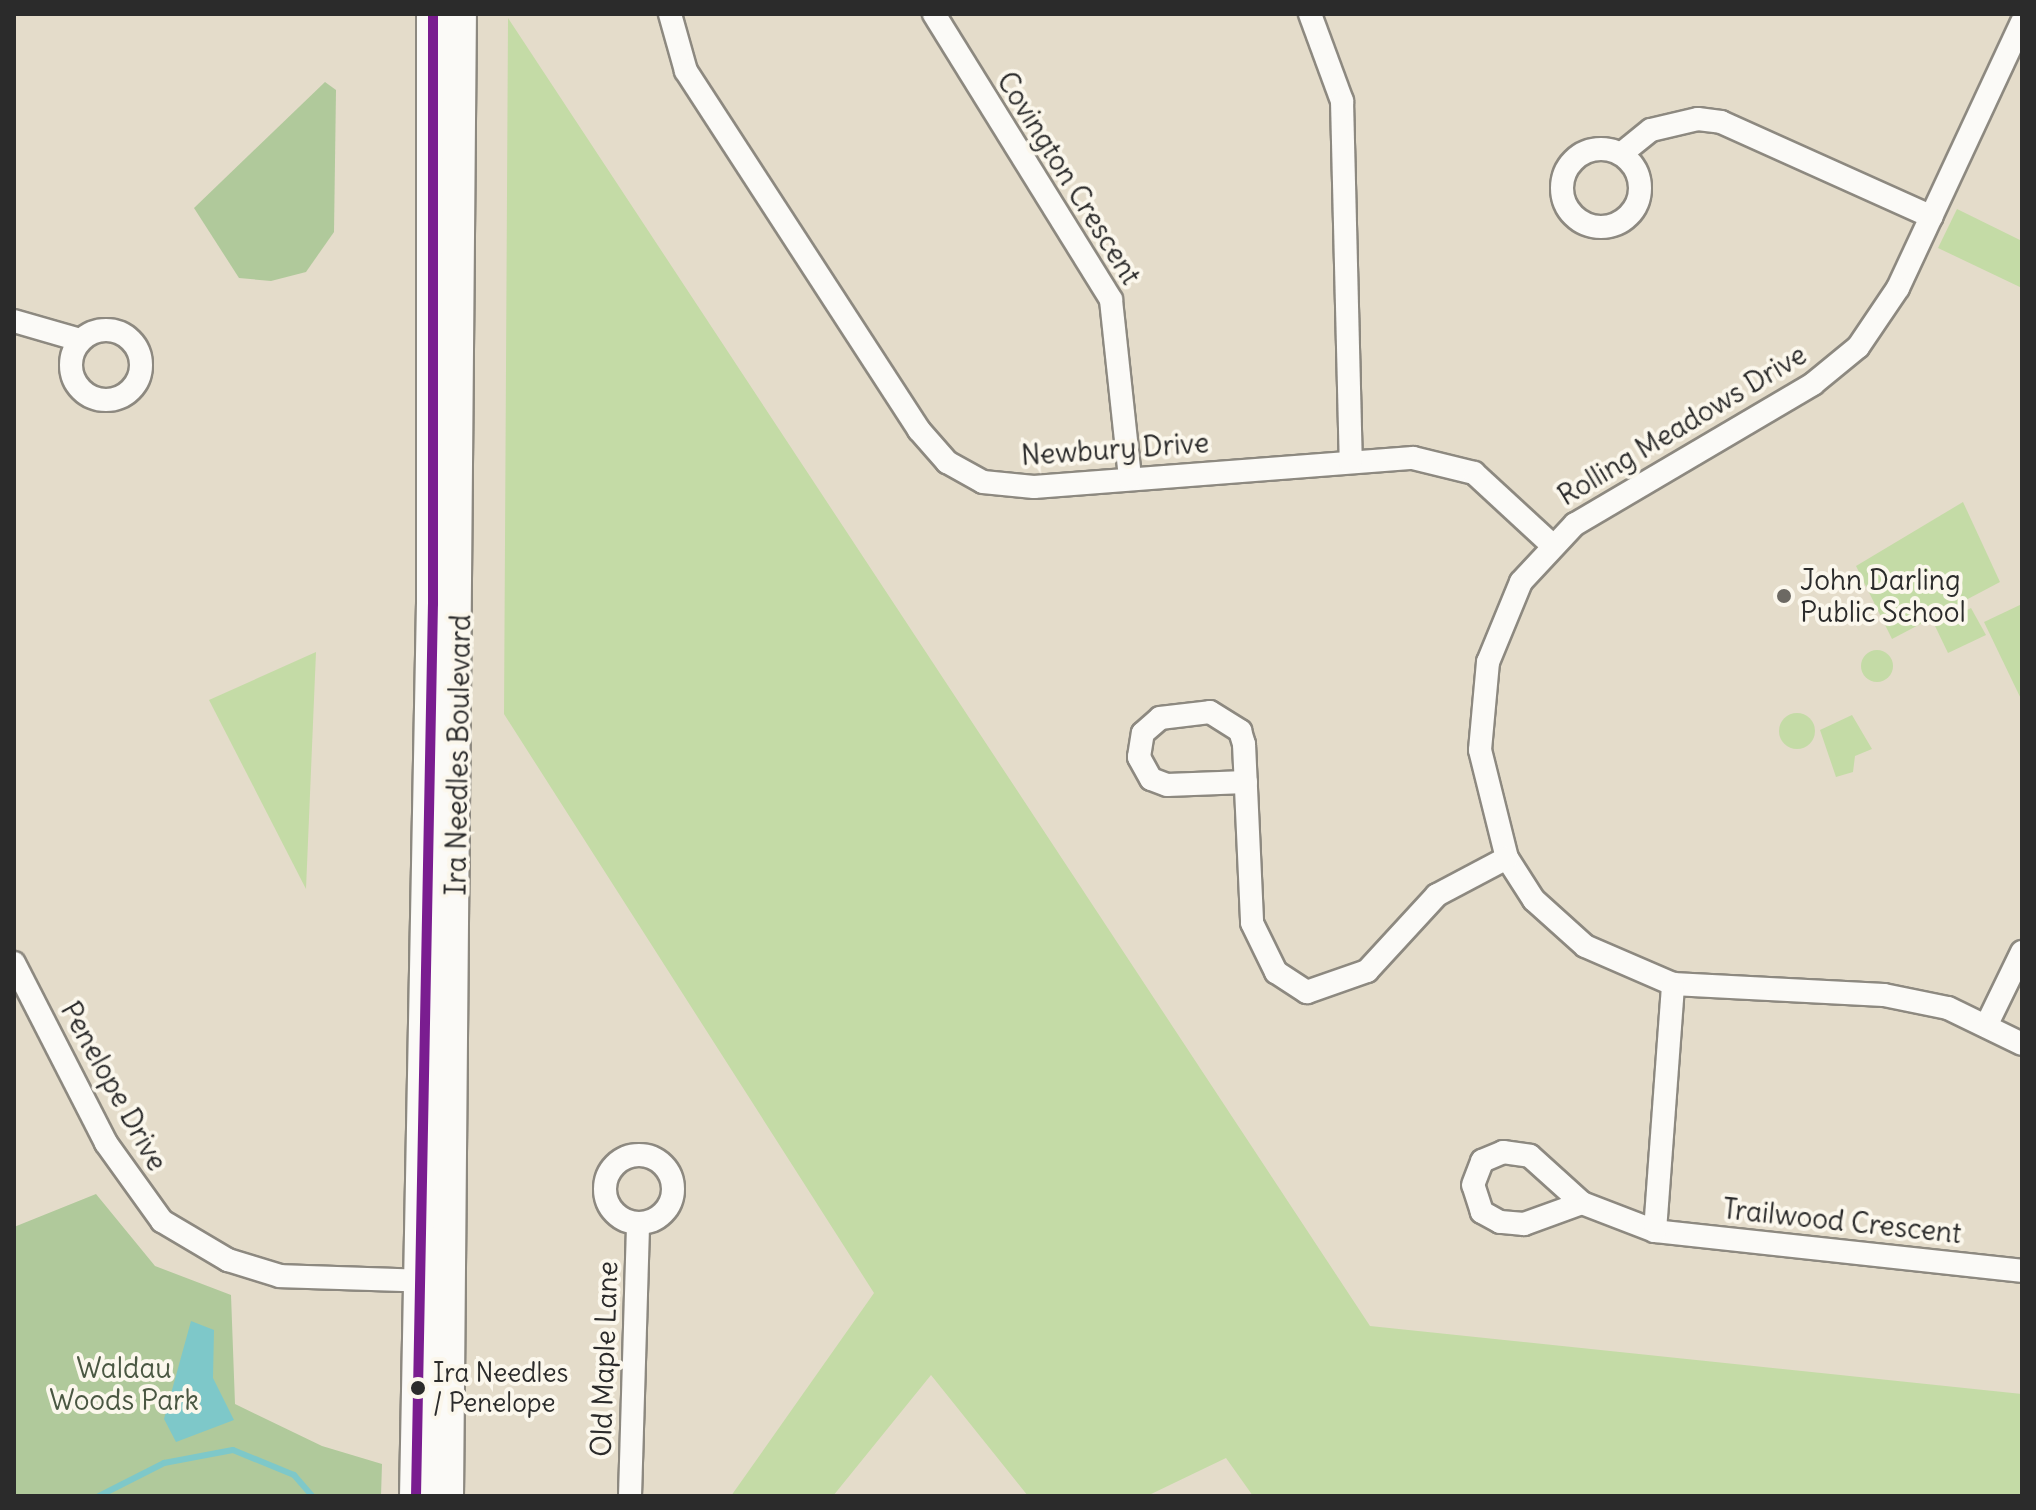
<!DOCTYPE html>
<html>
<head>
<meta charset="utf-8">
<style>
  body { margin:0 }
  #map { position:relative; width:2036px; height:1510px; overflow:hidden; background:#e4dcca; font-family:Delius,sans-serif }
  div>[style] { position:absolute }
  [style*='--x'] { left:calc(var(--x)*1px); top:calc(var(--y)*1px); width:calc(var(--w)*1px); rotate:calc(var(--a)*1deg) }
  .green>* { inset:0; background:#c4dba6 }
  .round { border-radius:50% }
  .forest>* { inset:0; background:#b0c99b }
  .water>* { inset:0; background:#7ec8c9 }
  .stream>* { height:6px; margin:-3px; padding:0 3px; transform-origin:3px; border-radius:3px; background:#7ec8c9 }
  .roads { filter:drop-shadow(2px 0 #8d8980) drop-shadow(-2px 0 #8d8980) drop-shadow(0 2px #8d8980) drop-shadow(0 -2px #8d8980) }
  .minor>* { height:22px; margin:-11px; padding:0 11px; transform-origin:11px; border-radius:11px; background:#fbfaf7 }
  .minor>.ring { margin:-11px; padding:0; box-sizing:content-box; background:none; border:22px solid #fbfaf7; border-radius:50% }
  .secondary>* { height:32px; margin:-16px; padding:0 16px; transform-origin:16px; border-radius:16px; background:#fbfaf7 }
  .bus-1>* { height:10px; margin:-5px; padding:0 5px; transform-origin:5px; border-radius:5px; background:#7a1d90 }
  .dots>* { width:22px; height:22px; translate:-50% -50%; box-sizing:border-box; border:4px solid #fbf7ec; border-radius:50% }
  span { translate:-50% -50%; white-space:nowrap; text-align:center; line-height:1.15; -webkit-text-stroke:8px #fbf7ec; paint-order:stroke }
  .bus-label { font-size:26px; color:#2b2b2b }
  .left { translate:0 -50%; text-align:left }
  .street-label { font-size:28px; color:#2b2b2b }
  .poi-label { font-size:28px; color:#2b2b2b }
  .park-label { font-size:28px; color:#4a5742 }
  .frame { position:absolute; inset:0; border:16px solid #2b2b2b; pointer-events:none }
</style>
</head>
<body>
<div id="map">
  <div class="green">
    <div style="clip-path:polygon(508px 18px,1370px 1326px,2022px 1394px,2022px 1496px,1253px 1496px,1226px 1458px,1147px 1496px,1028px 1496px,931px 1375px,833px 1496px,731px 1496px,874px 1293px,504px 714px)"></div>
    <div style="clip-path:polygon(1957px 209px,2022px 241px,2022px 288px,1938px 248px)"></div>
    <div style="clip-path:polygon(1963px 502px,2000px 582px,1892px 639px,1856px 566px)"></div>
    <div style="clip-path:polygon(2022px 604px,2022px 701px,1984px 622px)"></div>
    <div style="clip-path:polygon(1971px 608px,1986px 635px,1948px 653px,1935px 626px)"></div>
    <div class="round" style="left:1861px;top:650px;width:32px;height:32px"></div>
    <div style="clip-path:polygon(316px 652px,306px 889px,209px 700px)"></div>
    <div class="round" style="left:1779px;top:713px;width:36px;height:36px"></div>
    <div style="clip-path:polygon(1852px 715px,1872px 749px,1855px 756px,1853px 772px,1836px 777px,1820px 730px)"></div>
  </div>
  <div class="forest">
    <div style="clip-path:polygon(325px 82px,336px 90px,334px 232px,306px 272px,271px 281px,239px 278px,194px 208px)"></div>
    <div style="clip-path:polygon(96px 1194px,155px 1266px,231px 1295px,235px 1404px,322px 1446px,382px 1464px,381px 1496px,14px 1496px,14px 1227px)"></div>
  </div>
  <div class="water">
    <div style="clip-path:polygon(191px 1321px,214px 1330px,213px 1378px,234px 1420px,176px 1442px,164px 1419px)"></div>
  </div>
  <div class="stream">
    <div style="--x:99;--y:1496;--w:73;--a:-26.9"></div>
    <div style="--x:164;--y:1463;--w:70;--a:-10.7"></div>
    <div style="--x:233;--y:1450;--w:66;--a:22.3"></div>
    <div style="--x:294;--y:1475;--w:28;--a:49"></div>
  </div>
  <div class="roads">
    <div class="minor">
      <div style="--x:670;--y:14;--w:59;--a:74.3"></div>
      <div style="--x:686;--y:71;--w:428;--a:57"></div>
      <div style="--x:919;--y:430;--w:43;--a:48.8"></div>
      <div style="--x:947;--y:462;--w:41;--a:29.1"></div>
      <div style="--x:983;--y:482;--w:51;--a:5.6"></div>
      <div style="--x:1034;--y:487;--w:380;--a:-4.4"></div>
      <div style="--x:1413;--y:458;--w:63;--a:13.8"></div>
      <div style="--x:1474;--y:473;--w:105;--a:42.7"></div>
      <div style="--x:934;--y:14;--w:336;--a:58.2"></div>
      <div style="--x:1111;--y:300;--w:180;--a:83.9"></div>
      <div style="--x:1310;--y:14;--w:93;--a:69.8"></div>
      <div style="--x:1342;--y:101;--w:361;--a:88.6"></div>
      <div style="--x:2022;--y:22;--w:293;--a:115"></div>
      <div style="--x:1898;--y:288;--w:71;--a:124.1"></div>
      <div style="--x:1858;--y:347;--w:58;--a:140.6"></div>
      <div style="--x:1813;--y:384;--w:276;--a:149.5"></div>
      <div style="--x:1575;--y:524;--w:79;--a:133"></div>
      <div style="--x:1521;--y:582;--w:87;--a:112.4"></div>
      <div style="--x:1488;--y:662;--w:88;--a:95.2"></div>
      <div style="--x:1480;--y:750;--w:111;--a:76"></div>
      <div style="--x:1507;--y:858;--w:50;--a:57.3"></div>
      <div style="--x:1534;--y:900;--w:69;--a:42"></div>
      <div style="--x:1585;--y:946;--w:96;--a:23.4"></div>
      <div style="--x:1673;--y:984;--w:211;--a:3"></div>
      <div style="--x:1884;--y:995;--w:65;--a:11.5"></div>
      <div style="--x:1948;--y:1008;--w:82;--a:25.9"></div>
      <div class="ring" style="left:1562px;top:149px;width:56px;height:56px"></div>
      <div style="--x:1621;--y:154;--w:38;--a:-39"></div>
      <div style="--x:1651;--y:130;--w:48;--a:-13.2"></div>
      <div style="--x:1698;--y:119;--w:23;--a:7"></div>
      <div style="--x:1721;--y:122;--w:231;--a:24.2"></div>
      <div style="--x:14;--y:321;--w:69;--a:16.1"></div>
      <div class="ring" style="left:71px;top:330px;width:48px;height:48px"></div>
      <div style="--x:1246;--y:782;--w:79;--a:177.8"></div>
      <div style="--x:1167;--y:785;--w:17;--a:-159"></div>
      <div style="--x:1151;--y:779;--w:25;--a:-119"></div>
      <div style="--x:1139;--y:757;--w:24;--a:-81"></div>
      <div style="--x:1143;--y:733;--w:23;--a:-41"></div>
      <div style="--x:1160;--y:718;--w:50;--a:-6.8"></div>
      <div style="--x:1210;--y:712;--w:36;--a:32"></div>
      <div style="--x:1240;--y:731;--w:14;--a:73"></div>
      <div style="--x:1244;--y:744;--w:179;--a:87.4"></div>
      <div style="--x:1252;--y:923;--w:55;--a:63.9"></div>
      <div style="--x:1276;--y:972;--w:37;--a:33"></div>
      <div style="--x:1307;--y:992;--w:64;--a:-19.3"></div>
      <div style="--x:1367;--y:971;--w:103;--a:-47.4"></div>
      <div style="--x:1437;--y:895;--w:79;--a:-27.9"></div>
      <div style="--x:14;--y:963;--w:202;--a:62.9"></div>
      <div style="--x:106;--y:1143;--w:96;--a:54.3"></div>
      <div style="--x:162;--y:1221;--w:77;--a:30.6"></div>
      <div style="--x:228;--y:1260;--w:54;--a:17.1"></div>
      <div style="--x:280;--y:1276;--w:151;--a:1.9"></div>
      <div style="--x:1988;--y:1022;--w:78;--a:-64.1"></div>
      <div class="ring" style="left:605px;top:1155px;width:46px;height:46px"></div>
      <div style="--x:1582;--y:1203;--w:62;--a:160.1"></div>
      <div style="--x:1524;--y:1224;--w:24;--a:-175"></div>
      <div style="--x:1500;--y:1222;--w:21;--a:-151"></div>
      <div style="--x:1482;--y:1212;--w:28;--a:-108"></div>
      <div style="--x:1473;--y:1185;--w:26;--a:-69"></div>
      <div style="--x:1482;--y:1161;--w:23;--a:-23"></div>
      <div style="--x:1503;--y:1152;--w:27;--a:8"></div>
      <div style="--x:1530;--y:1156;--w:70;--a:42.1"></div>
      <div style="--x:1582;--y:1203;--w:78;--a:21"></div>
      <div style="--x:1655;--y:1231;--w:369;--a:6.2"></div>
      <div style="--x:1655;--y:1231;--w:248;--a:-85.8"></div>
      <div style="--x:630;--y:1496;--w:273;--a:-88.3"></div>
    </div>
    <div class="secondary">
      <div style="--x:416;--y:1496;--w:892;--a:-88.91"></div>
      <div style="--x:433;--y:604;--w:590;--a:-90"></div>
      <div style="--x:447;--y:1496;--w:1482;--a:-89.5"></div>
    </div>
  </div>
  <div class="bus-1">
    <div style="--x:416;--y:1496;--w:892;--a:-88.91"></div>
    <div style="--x:433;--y:604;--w:590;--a:-90"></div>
  </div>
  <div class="dots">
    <div style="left:1784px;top:596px;background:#6c6963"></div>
    <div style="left:418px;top:1388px;background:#2b2b2b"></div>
  </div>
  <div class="bus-label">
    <span class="left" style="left:433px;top:1388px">Ira Needles<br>/ Penelope</span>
  </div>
  <div class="street-label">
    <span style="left:1069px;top:178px;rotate:58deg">Covington Crescent</span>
    <span style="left:1682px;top:425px;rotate:-31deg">Rolling Meadows Drive</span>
    <span style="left:1115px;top:449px;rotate:-4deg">Newbury Drive</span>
    <span style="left:458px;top:755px;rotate:-89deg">Ira Needles Boulevard</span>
    <span style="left:114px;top:1086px;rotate:61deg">Penelope Drive</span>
    <span style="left:1842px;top:1221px;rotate:6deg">Trailwood Crescent</span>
    <span style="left:604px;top:1359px;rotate:-88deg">Old Maple Lane</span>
  </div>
  <div class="poi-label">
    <span class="left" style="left:1800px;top:596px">John Darling<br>Public School</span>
  </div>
  <div class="park-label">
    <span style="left:124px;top:1384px">Waldau<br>Woods Park</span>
  </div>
  <div class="frame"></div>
</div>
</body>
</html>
